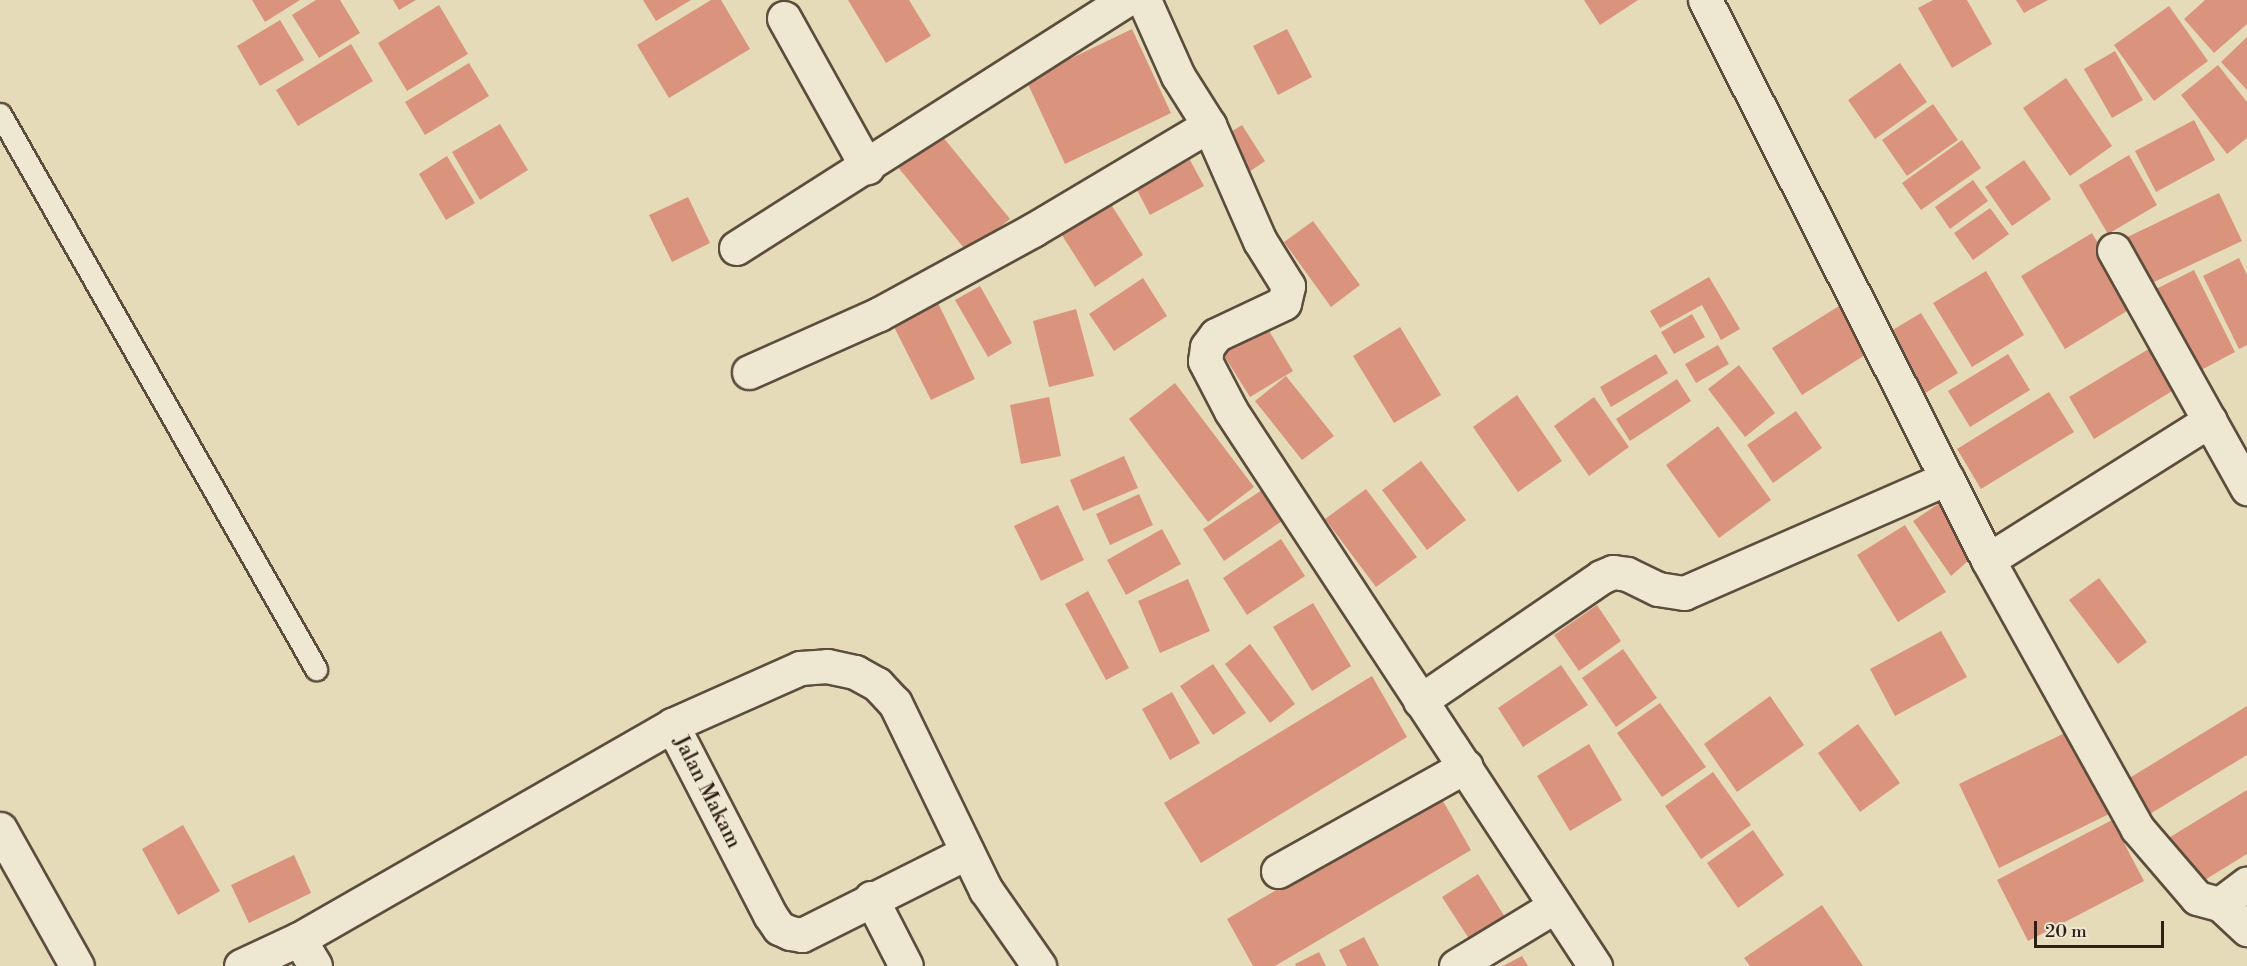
<!DOCTYPE html>
<html>
<head>
<meta charset="utf-8">
<style>
  body { margin:0 }
  #map { position:relative; width:2247px; height:966px; overflow:hidden; background:#e5dbb9; font-family:"Libre Bodoni",serif }
  div>[style] { position:absolute }
  [style*='--x'] { left:calc(var(--x)*1px); top:calc(var(--y)*1px); width:calc(var(--w)*1px); rotate:calc(var(--a)*1deg) }
  .building>* { inset:0; background:#da947d }
  .roads { filter:drop-shadow(2px 0 #5c4d3c) drop-shadow(-2px 0 #5c4d3c) drop-shadow(0 2px #5c4d3c) drop-shadow(0 -2px #5c4d3c) }
  .lane>* { height:21px; margin:-10.5px; padding:0 10.5px; transform-origin:10.5px; border-radius:10.5px; background:#eee8d2 }
  .street>* { height:33px; margin:-16.5px; padding:0 16.5px; transform-origin:16.5px; border-radius:16.5px; background:#eee8d2 }
  span { translate:-50% -50%; white-space:nowrap; text-align:center; line-height:1.15; -webkit-text-stroke:5px #eee8d2; paint-order:stroke }
  .street-label { font-size:21px; color:#2f1e13 }
  .scale { position:absolute; left:2034px; top:921px; width:130px; height:27px; box-sizing:border-box; border:3px solid #2f1e13; border-top:0; padding-left:8px; font-size:18px; line-height:21px; white-space:nowrap; color:#2f1e13; -webkit-text-stroke:4px #eee8d2; paint-order:stroke }
</style>
</head>
<body>
<div id="map">
  <div class="building">
    <div style="clip-path:polygon(252px 0,300px 0,265px 22px)"></div>
    <div style="clip-path:polygon(316px 0,340px 0,360px 33px,319px 58px,292px 15px)"></div>
    <div style="clip-path:polygon(393px 0,416px 0,399px 10px)"></div>
    <div style="clip-path:polygon(643px 0,691px 0,656px 21px)"></div>
    <div style="clip-path:polygon(711px 0,721px 0,750px 49px,669px 98px,637px 45px)"></div>
    <div style="clip-path:polygon(848px 0,909px 0,931px 36px,886px 63px)"></div>
    <div style="clip-path:polygon(1584px 0,1638px 0,1600px 25px)"></div>
    <div style="clip-path:polygon(1933px 0,1967px 0,1992px 44px,1952px 68px,1918px 8px)"></div>
    <div style="clip-path:polygon(2016px 0,2048px 0,2024px 13px)"></div>
    <div style="clip-path:polygon(2205px 0,2247px 0,2247px 24px,2214px 53px,2184px 19px)"></div>
    <div style="clip-path:polygon(439px 5px,468px 54px,407px 91px,378px 43px)"></div>
    <div style="clip-path:polygon(2169px 6px,2208px 61px,2154px 101px,2114px 45px)"></div>
    <div style="clip-path:polygon(280px 20px,304px 60px,260px 86px,237px 46px)"></div>
    <div style="clip-path:polygon(1132px 29px,1171px 113px,1065px 164px,1026px 80px)"></div>
    <div style="clip-path:polygon(1287px 29px,1312px 77px,1278px 95px,1253px 46px)"></div>
    <div style="clip-path:polygon(2247px 37px,2247px 90px,2221px 62px)"></div>
    <div style="clip-path:polygon(351px 44px,373px 81px,298px 126px,276px 90px)"></div>
    <div style="clip-path:polygon(2115px 51px,2143px 100px,2112px 118px,2084px 69px)"></div>
    <div style="clip-path:polygon(469px 63px,489px 96px,425px 135px,405px 102px)"></div>
    <div style="clip-path:polygon(1900px 63px,1927px 102px,1875px 139px,1848px 100px)"></div>
    <div style="clip-path:polygon(2218px 65px,2247px 102px,2247px 138px,2227px 154px,2181px 95px)"></div>
    <div style="clip-path:polygon(2066px 78px,2112px 146px,2070px 176px,2023px 108px)"></div>
    <div style="clip-path:polygon(1933px 104px,1958px 140px,1907px 176px,1882px 140px)"></div>
    <div style="clip-path:polygon(2194px 120px,2215px 160px,2156px 192px,2135px 151px)"></div>
    <div style="clip-path:polygon(500px 124px,528px 170px,480px 200px,452px 152px)"></div>
    <div style="clip-path:polygon(1242px 125px,1265px 161px,1249px 172px,1226px 135px)"></div>
    <div style="clip-path:polygon(938px 131px,1010px 219px,968px 253px,897px 166px)"></div>
    <div style="clip-path:polygon(1962px 140px,1981px 168px,1921px 210px,1902px 183px)"></div>
    <div style="clip-path:polygon(2129px 155px,2157px 205px,2108px 234px,2079px 185px)"></div>
    <div style="clip-path:polygon(447px 156px,475px 203px,446px 220px,419px 174px)"></div>
    <div style="clip-path:polygon(1190px 160px,1204px 186px,1150px 215px,1136px 188px)"></div>
    <div style="clip-path:polygon(2024px 160px,2051px 199px,2012px 226px,1985px 187px)"></div>
    <div style="clip-path:polygon(1973px 180px,1988px 201px,1950px 229px,1935px 207px)"></div>
    <div style="clip-path:polygon(2219px 193px,2242px 241px,2139px 289px,2117px 242px)"></div>
    <div style="clip-path:polygon(688px 197px,710px 243px,672px 262px,649px 215px)"></div>
    <div style="clip-path:polygon(1107px 198px,1143px 255px,1095px 287px,1058px 229px)"></div>
    <div style="clip-path:polygon(1990px 208px,2009px 234px,1973px 260px,1954px 233px)"></div>
    <div style="clip-path:polygon(1313px 221px,1360px 285px,1331px 307px,1284px 242px)"></div>
    <div style="clip-path:polygon(2092px 233px,2135px 306px,2065px 349px,2021px 276px)"></div>
    <div style="clip-path:polygon(2239px 258px,2247px 275px,2247px 345px,2239px 349px,2203px 276px)"></div>
    <div style="clip-path:polygon(2194px 270px,2235px 352px,2186px 378px,2144px 295px)"></div>
    <div style="clip-path:polygon(1986px 271px,2024px 335px,1972px 367px,1933px 303px)"></div>
    <div style="clip-path:polygon(1709px 277px,1740px 329px,1721px 340px,1702px 305px,1660px 328px,1650px 311px)"></div>
    <div style="clip-path:polygon(1143px 278px,1167px 316px,1114px 351px,1089px 314px)"></div>
    <div style="clip-path:polygon(980px 286px,1012px 343px,988px 357px,955px 300px)"></div>
    <div style="clip-path:polygon(937px 301px,975px 379px,931px 400px,892px 323px)"></div>
    <div style="clip-path:polygon(1839px 306px,1868px 353px,1802px 395px,1772px 348px)"></div>
    <div style="clip-path:polygon(1076px 309px,1094px 376px,1049px 387px,1033px 321px)"></div>
    <div style="clip-path:polygon(1921px 313px,1958px 373px,1922px 395px,1886px 334px)"></div>
    <div style="clip-path:polygon(1692px 314px,1705px 337px,1674px 354px,1661px 332px)"></div>
    <div style="clip-path:polygon(1262px 319px,1293px 371px,1250px 397px,1218px 346px)"></div>
    <div style="clip-path:polygon(1400px 327px,1441px 395px,1394px 423px,1353px 356px)"></div>
    <div style="clip-path:polygon(1718px 345px,1729px 364px,1696px 383px,1685px 364px)"></div>
    <div style="clip-path:polygon(2152px 347px,2177px 388px,2094px 439px,2069px 397px)"></div>
    <div style="clip-path:polygon(1656px 354px,1668px 373px,1611px 407px,1600px 387px)"></div>
    <div style="clip-path:polygon(2008px 354px,2030px 390px,1970px 427px,1948px 391px)"></div>
    <div style="clip-path:polygon(1739px 365px,1775px 413px,1745px 437px,1708px 389px)"></div>
    <div style="clip-path:polygon(1286px 376px,1334px 436px,1302px 460px,1255px 401px)"></div>
    <div style="clip-path:polygon(1677px 379px,1691px 401px,1630px 441px,1616px 419px)"></div>
    <div style="clip-path:polygon(1175px 383px,1254px 487px,1208px 522px,1129px 419px)"></div>
    <div style="clip-path:polygon(2049px 392px,2074px 432px,1981px 489px,1957px 449px)"></div>
    <div style="clip-path:polygon(1517px 395px,1562px 461px,1518px 492px,1473px 427px)"></div>
    <div style="clip-path:polygon(1049px 397px,1061px 456px,1021px 464px,1010px 405px)"></div>
    <div style="clip-path:polygon(1594px 397px,1629px 447px,1589px 476px,1554px 426px)"></div>
    <div style="clip-path:polygon(1796px 411px,1822px 448px,1773px 483px,1747px 445px)"></div>
    <div style="clip-path:polygon(1718px 426px,1771px 500px,1719px 538px,1666px 465px)"></div>
    <div style="clip-path:polygon(1124px 456px,1138px 488px,1083px 511px,1070px 480px)"></div>
    <div style="clip-path:polygon(1421px 461px,1466px 520px,1427px 550px,1382px 490px)"></div>
    <div style="clip-path:polygon(1366px 489px,1417px 557px,1376px 587px,1325px 519px)"></div>
    <div style="clip-path:polygon(1262px 490px,1282px 521px,1224px 561px,1203px 529px)"></div>
    <div style="clip-path:polygon(1139px 494px,1153px 525px,1110px 545px,1096px 514px)"></div>
    <div style="clip-path:polygon(1950px 496px,1977px 553px,1951px 576px,1913px 521px)"></div>
    <div style="clip-path:polygon(1058px 505px,1084px 560px,1041px 581px,1014px 526px)"></div>
    <div style="clip-path:polygon(1905px 525px,1946px 592px,1898px 622px,1857px 555px)"></div>
    <div style="clip-path:polygon(1162px 529px,1181px 564px,1126px 595px,1107px 560px)"></div>
    <div style="clip-path:polygon(1281px 539px,1305px 576px,1247px 615px,1223px 578px)"></div>
    <div style="clip-path:polygon(2099px 578px,2147px 642px,2118px 664px,2069px 600px)"></div>
    <div style="clip-path:polygon(1188px 579px,1210px 631px,1160px 653px,1138px 601px)"></div>
    <div style="clip-path:polygon(1088px 591px,1129px 668px,1106px 680px,1065px 604px)"></div>
    <div style="clip-path:polygon(1313px 603px,1351px 666px,1312px 691px,1273px 627px)"></div>
    <div style="clip-path:polygon(1597px 605px,1621px 641px,1579px 671px,1554px 635px)"></div>
    <div style="clip-path:polygon(1941px 631px,1967px 677px,1895px 716px,1870px 669px)"></div>
    <div style="clip-path:polygon(1250px 644px,1295px 704px,1270px 723px,1225px 664px)"></div>
    <div style="clip-path:polygon(1623px 649px,1657px 698px,1616px 727px,1582px 678px)"></div>
    <div style="clip-path:polygon(1213px 664px,1246px 713px,1213px 735px,1180px 686px)"></div>
    <div style="clip-path:polygon(1561px 665px,1588px 705px,1523px 747px,1498px 708px)"></div>
    <div style="clip-path:polygon(1372px 676px,1407px 737px,1201px 863px,1164px 803px)"></div>
    <div style="clip-path:polygon(1172px 692px,1200px 743px,1170px 760px,1142px 709px)"></div>
    <div style="clip-path:polygon(1770px 696px,1804px 745px,1737px 792px,1704px 744px)"></div>
    <div style="clip-path:polygon(1660px 703px,1706px 767px,1662px 797px,1617px 733px)"></div>
    <div style="clip-path:polygon(2247px 706px,2247px 755px,2145px 817px,2123px 782px)"></div>
    <div style="clip-path:polygon(1858px 724px,1900px 783px,1860px 812px,1818px 753px)"></div>
    <div style="clip-path:polygon(2069px 731px,2109px 814px,1999px 868px,1959px 784px)"></div>
    <div style="clip-path:polygon(1589px 744px,1622px 800px,1570px 831px,1537px 776px)"></div>
    <div style="clip-path:polygon(1713px 772px,1751px 825px,1701px 859px,1665px 806px)"></div>
    <div style="clip-path:polygon(2247px 790px,2247px 854px,2195px 886px,2167px 839px)"></div>
    <div style="clip-path:polygon(1439px 794px,1471px 850px,1275px 966px,1253px 966px,1227px 919px)"></div>
    <div style="clip-path:polygon(2112px 820px,2144px 881px,2028px 941px,1997px 880px)"></div>
    <div style="clip-path:polygon(183px 825px,220px 891px,178px 915px,142px 849px)"></div>
    <div style="clip-path:polygon(1753px 830px,1784px 875px,1738px 908px,1707px 863px)"></div>
    <div style="clip-path:polygon(294px 855px,311px 893px,249px 923px,231px 885px)"></div>
    <div style="clip-path:polygon(1478px 874px,1510px 925px,1475px 948px,1442px 897px)"></div>
    <div style="clip-path:polygon(1822px 905px,1863px 966px,1750px 966px,1744px 958px)"></div>
    <div style="clip-path:polygon(1364px 937px,1379px 966px,1347px 966px,1339px 950px)"></div>
    <div style="clip-path:polygon(1319px 952px,1326px 966px,1296px 966px,1295px 964px)"></div>
    <div style="clip-path:polygon(1522px 956px,1528px 966px,1503px 966px)"></div>
  </div>
  <div class="roads">
    <div class="lane">
      <div style="--x:0;--y:114;--w:639;--a:60.34"></div>
    </div>
    <div class="street">
      <div style="--x:1144;--y:0;--w:83;--a:65.9"></div>
      <div style="--x:1178;--y:76;--w:58;--a:57.7"></div>
      <div style="--x:1209;--y:125;--w:127;--a:66.3"></div>
      <div style="--x:1260;--y:241;--w:53;--a:58.1"></div>
      <div style="--x:1288;--y:286;--w:17;--a:103"></div>
      <div style="--x:1284;--y:303;--w:75;--a:154.8"></div>
      <div style="--x:1216;--y:335;--w:15;--a:127"></div>
      <div style="--x:1207;--y:347;--w:14;--a:98"></div>
      <div style="--x:1205;--y:361;--w:56;--a:62.5"></div>
      <div style="--x:1231;--y:411;--w:664;--a:56.74"></div>
      <div style="--x:1705;--y:0;--w:627;--a:63.19"></div>
      <div style="--x:1988;--y:560;--w:307;--a:60.9"></div>
      <div style="--x:2137;--y:828;--w:92;--a:49.4"></div>
      <div style="--x:2197;--y:898;--w:24;--a:15"></div>
      <div style="--x:2220;--y:904;--w:37;--a:43"></div>
      <div style="--x:784;--y:18;--w:171;--a:60.9"></div>
      <div style="--x:736;--y:248;--w:462;--a:-32.5"></div>
      <div style="--x:2114;--y:250;--w:273;--a:60.8"></div>
      <div style="--x:749;--y:372;--w:142;--a:-24"></div>
      <div style="--x:879;--y:314;--w:175;--a:-28.6"></div>
      <div style="--x:1033;--y:230;--w:205;--a:-30.8"></div>
      <div style="--x:1988;--y:560;--w:262;--a:-32.2"></div>
      <div style="--x:1420;--y:701;--w:219;--a:-34.4"></div>
      <div style="--x:1601;--y:577;--w:13;--a:-23"></div>
      <div style="--x:1613;--y:572;--w:14;--a:8"></div>
      <div style="--x:1627;--y:574;--w:34;--a:26"></div>
      <div style="--x:1658;--y:589;--w:26;--a:9"></div>
      <div style="--x:1684;--y:593;--w:287;--a:-23.6"></div>
      <div style="--x:672;--y:725;--w:214;--a:62.7"></div>
      <div style="--x:770;--y:915;--w:16;--a:55"></div>
      <div style="--x:779;--y:928;--w:12;--a:24"></div>
      <div style="--x:790;--y:933;--w:12;--a:9"></div>
      <div style="--x:802;--y:935;--w:183;--a:-26.6"></div>
      <div style="--x:0;--y:829;--w:157;--a:60.7"></div>
      <div style="--x:1278;--y:871;--w:215;--a:-29.2"></div>
      <div style="--x:871;--y:898;--w:76;--a:62.8"></div>
      <div style="--x:2220;--y:904;--w:34;--a:-37"></div>
      <div style="--x:299;--y:939;--w:31;--a:59"></div>
      <div style="--x:241;--y:966;--w:64;--a:-25"></div>
      <div style="--x:299;--y:939;--w:430;--a:-29.8"></div>
      <div style="--x:672;--y:725;--w:140;--a:-24"></div>
      <div style="--x:800;--y:668;--w:27;--a:-4"></div>
      <div style="--x:827;--y:666;--w:29;--a:12"></div>
      <div style="--x:855;--y:672;--w:25;--a:29"></div>
      <div style="--x:877;--y:684;--w:26;--a:47"></div>
      <div style="--x:895;--y:703;--w:208;--a:64.1"></div>
      <div style="--x:986;--y:890;--w:93;--a:55.1"></div>
      <div style="--x:1456;--y:966;--w:116;--a:-31.2"></div>
    </div>
  </div>
  <div class="street-label">
    <span style="left:707px;top:792px;rotate:63deg">Jalan Makam</span>
  </div>
  <div class="scale">20 m</div>
</div>
</body>
</html>
